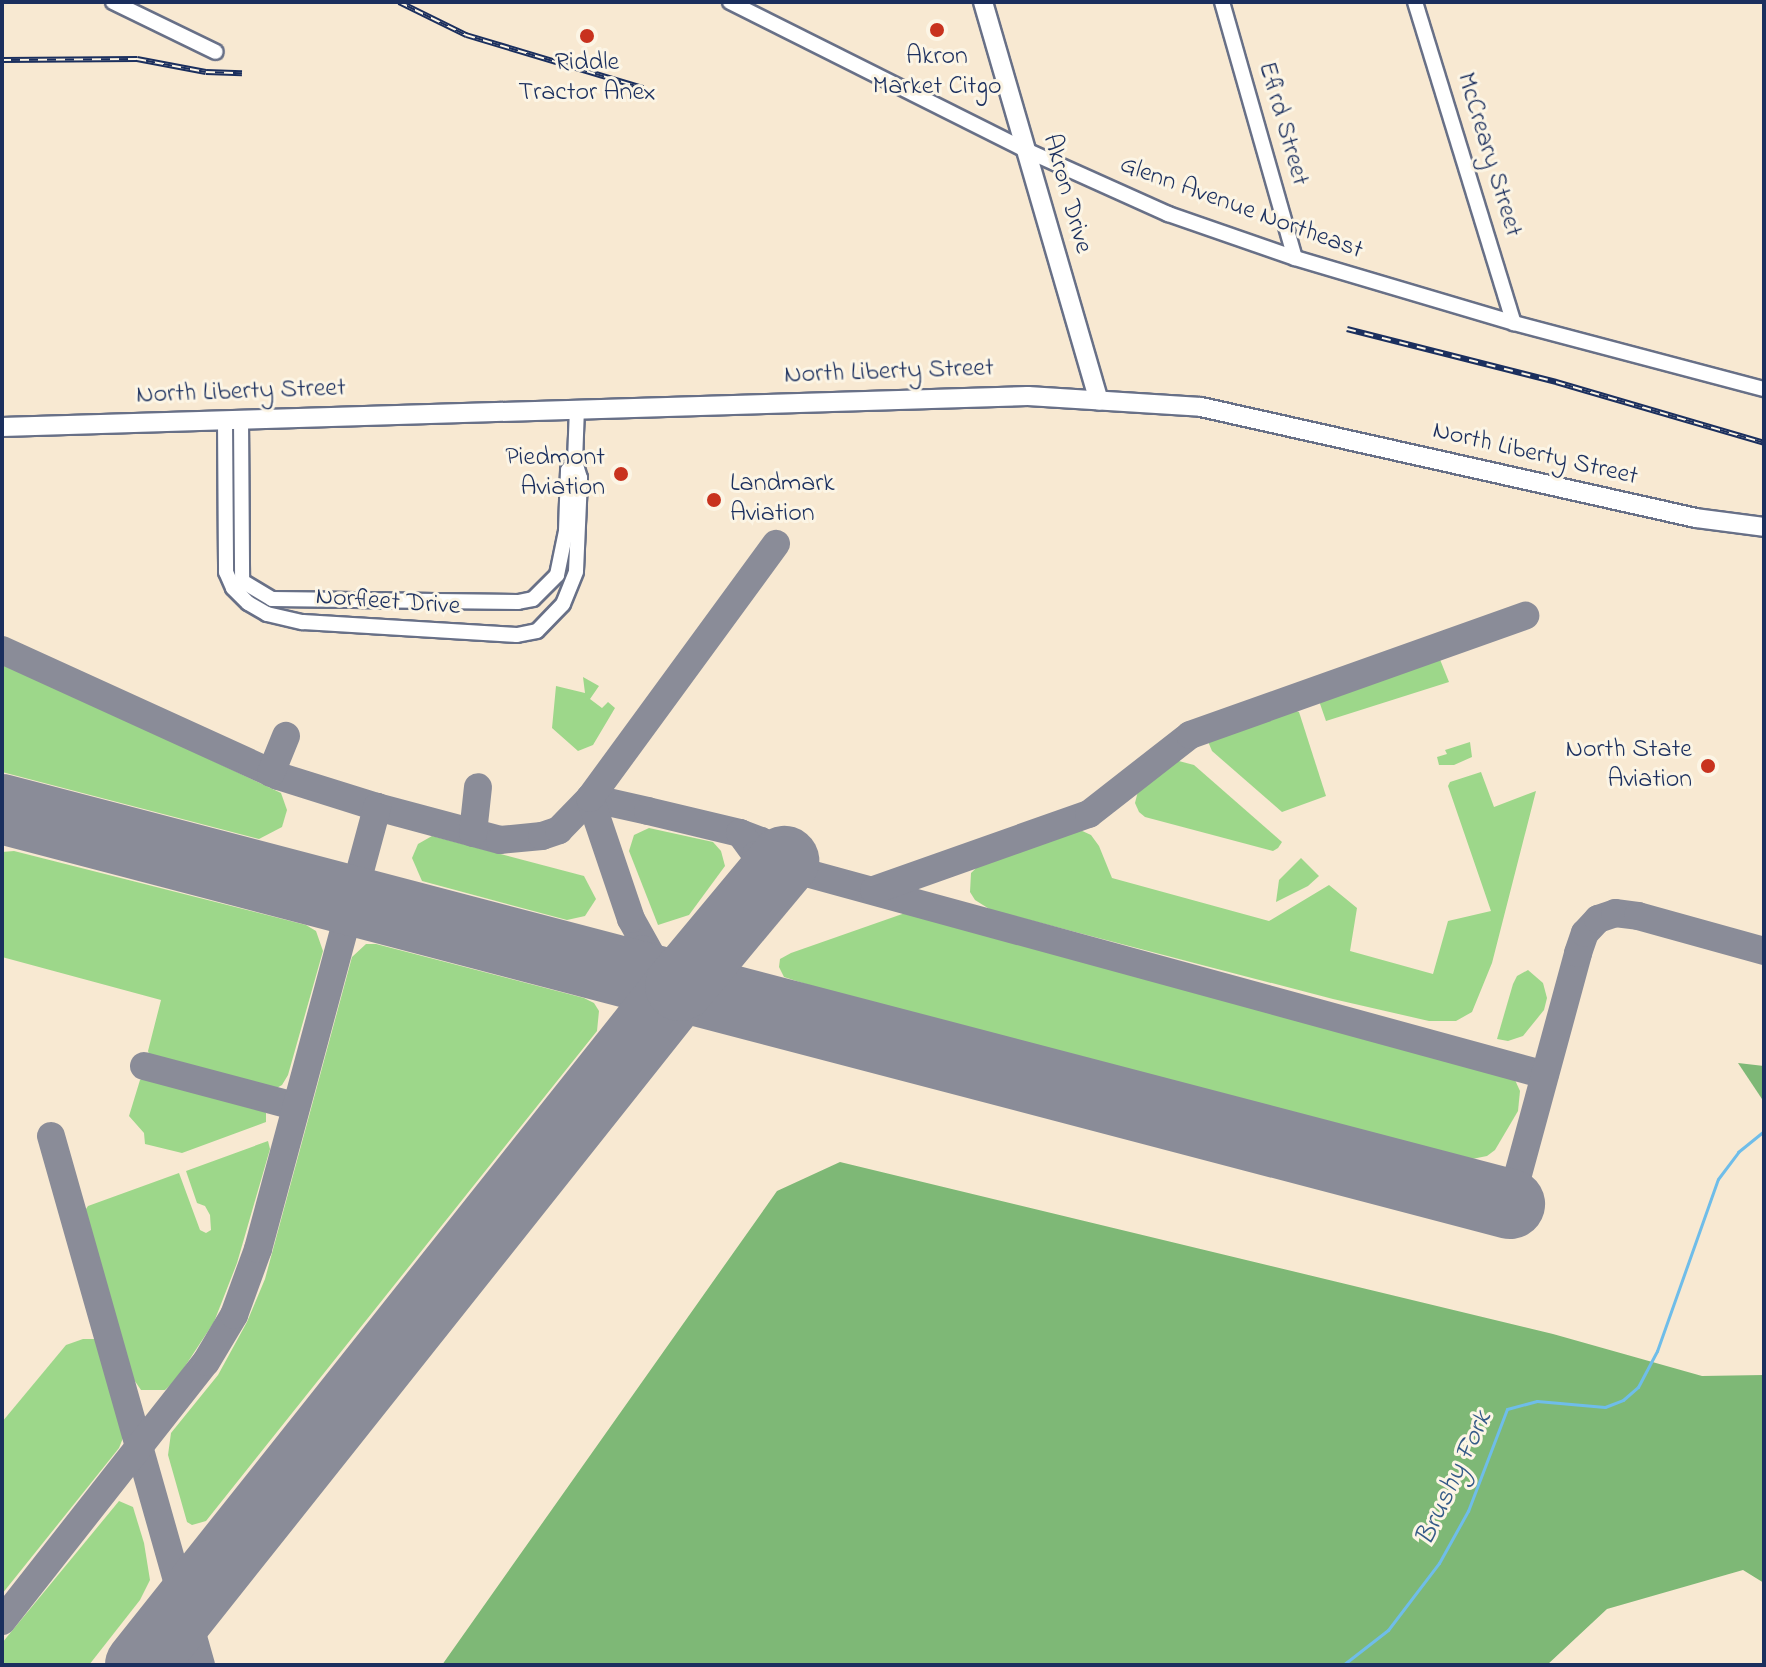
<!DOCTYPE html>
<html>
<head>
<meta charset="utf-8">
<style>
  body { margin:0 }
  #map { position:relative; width:1766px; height:1667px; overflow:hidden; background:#f8e9d2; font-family:"Indie Flower",sans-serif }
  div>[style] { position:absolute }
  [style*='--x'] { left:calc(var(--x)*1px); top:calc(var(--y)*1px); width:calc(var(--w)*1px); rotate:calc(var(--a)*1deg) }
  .green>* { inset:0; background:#9dd78a }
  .forest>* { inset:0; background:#7eb876 }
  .stream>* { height:3px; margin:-1.5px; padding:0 1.5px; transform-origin:1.5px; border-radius:1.5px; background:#6fbde9 }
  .taxiway>* { height:28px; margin:-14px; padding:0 14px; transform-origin:14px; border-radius:14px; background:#8a8c98 }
  .runway>* { height:70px; margin:-35px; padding:0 35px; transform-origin:35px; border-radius:35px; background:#8a8c98 }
  .roads { filter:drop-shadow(2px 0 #687087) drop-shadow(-2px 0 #687087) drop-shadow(0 2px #687087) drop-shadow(0 -2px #687087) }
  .minor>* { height:14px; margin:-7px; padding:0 7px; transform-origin:7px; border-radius:7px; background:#fff }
  .major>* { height:18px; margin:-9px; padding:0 9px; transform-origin:9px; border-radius:9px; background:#fff }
  .rail>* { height:6px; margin-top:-3px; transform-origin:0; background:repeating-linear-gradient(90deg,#fcf5e5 0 9px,#1b2f5e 0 18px); box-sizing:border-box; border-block:2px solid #1b2f5e }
  .dots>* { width:22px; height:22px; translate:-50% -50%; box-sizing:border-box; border:4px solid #fcf5e5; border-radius:50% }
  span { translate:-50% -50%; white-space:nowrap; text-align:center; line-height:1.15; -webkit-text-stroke:6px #fcf5e5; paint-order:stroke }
  .poi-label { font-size:26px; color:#1b2f5e }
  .right { translate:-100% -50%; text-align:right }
  .left { translate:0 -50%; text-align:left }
  .street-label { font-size:26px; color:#1b2f5e }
  .water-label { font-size:28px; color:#345a88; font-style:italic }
  .frame { position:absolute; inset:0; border:4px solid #1b2f5e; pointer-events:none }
</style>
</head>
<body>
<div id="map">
  <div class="green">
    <div style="clip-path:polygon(1439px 657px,1449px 682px,1326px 721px,1318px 698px)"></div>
    <div style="clip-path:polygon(2px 661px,281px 793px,287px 810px,282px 827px,259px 839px,2px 772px)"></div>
    <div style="clip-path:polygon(583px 677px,599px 686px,590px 699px,602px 708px,608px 702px,615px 708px,593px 745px,578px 751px,552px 728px,556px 686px,585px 693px)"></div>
    <div style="clip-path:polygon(1291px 709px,1299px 712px,1326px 796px,1282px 812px,1212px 751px,1207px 739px)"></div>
    <div style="clip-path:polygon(1470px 742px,1472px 757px,1454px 765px,1439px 765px,1437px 757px,1447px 754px,1445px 750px)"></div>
    <div style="clip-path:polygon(1175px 760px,1194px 765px,1282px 842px,1278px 848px,1273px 851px,1145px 817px,1139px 812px,1135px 803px,1139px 787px)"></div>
    <div style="clip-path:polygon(1481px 772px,1494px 807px,1536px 791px,1492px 963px,1472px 1012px,1456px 1021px,1429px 1021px,1333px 999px,991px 910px,975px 900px,970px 892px,971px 873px,987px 858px,1068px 829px,1078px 829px,1091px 835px,1099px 846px,1112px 878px,1269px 921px,1329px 885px,1357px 908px,1350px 951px,1433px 974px,1448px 921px,1491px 911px,1448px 786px,1450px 782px)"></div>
    <div style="clip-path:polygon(649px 828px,713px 842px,721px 851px,725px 866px,689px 915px,658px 925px,629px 851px,634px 835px)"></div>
    <div style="clip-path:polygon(432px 836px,584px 876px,596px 899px,585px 916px,567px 920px,422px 881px,412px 858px,418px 844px)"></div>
    <div style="clip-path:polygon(14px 851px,306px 925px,316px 931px,323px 951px,288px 1075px,282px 1085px,275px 1089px,255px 1086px,151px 1059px,148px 1051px,161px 1000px,2px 957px,2px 852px)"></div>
    <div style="clip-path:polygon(1301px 858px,1319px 876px,1308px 886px,1276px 902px,1279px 880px)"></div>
    <div style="clip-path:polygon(908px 912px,1492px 1067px,1515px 1080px,1520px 1091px,1518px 1111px,1495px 1150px,1487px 1156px,1472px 1159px,812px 986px,784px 977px,779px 967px,780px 959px,791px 953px)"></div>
    <div style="clip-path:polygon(366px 944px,376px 944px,584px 998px,594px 1003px,599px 1011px,597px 1031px,206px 1521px,192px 1525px,187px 1522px,168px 1455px,171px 1433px,218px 1375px,247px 1322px,265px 1279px,352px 957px)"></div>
    <div style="clip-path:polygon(1528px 970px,1543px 983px,1547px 998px,1544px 1010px,1523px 1036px,1508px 1041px,1497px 1039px,1513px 984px,1517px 976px)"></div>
    <div style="clip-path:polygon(147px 1075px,257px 1105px,266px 1113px,266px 1122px,182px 1153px,145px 1144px,144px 1133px,129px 1116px,140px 1080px)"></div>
    <div style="clip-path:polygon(268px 1141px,270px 1149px,237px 1263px,214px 1322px,176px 1380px,165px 1390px,141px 1390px,128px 1371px,84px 1212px,88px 1206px,179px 1173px,200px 1230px,206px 1233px,211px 1230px,210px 1215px,205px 1206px,197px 1203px,186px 1171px)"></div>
    <div style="clip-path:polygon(83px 1339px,97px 1339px,103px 1346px,125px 1433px,119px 1448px,2px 1594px,2px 1422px,66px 1345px)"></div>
    <div style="clip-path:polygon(119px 1501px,133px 1507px,144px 1543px,150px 1580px,140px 1600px,89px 1665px,2px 1665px,2px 1643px)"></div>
  </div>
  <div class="forest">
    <div style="clip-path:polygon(1738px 1063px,1764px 1066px,1764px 1102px)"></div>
    <div style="clip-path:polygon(840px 1162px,1553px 1334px,1702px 1376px,1764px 1375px,1764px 1583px,1743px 1570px,1607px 1609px,1547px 1665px,442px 1665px,777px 1191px)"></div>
  </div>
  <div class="stream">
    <div style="--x:1343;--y:1665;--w:57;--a:-37.9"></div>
    <div style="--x:1388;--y:1630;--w:84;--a:-52.7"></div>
    <div style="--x:1439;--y:1563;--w:60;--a:-60.9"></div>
    <div style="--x:1468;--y:1511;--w:109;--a:-69.1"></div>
    <div style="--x:1507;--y:1409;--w:31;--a:-15"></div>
    <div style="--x:1537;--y:1401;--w:68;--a:5"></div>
    <div style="--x:1605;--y:1407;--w:19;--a:-21"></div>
    <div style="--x:1623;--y:1400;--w:20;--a:-41"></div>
    <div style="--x:1638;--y:1387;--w:41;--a:-62.2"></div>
    <div style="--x:1657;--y:1351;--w:182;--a:-70.5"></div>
    <div style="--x:1718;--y:1179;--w:34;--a:-53"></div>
    <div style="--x:1738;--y:1152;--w:33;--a:-39"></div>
  </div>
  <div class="taxiway">
    <div style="--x:2;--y:650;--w:303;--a:24.5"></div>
    <div style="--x:278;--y:776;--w:104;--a:17.4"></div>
    <div style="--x:377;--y:807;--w:127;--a:15"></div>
    <div style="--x:500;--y:840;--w:42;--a:-5.4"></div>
    <div style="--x:542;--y:836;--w:18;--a:-19"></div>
    <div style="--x:559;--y:830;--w:45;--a:-45.9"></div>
    <div style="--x:590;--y:798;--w:59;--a:12.6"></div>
    <div style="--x:648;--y:811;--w:95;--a:13.4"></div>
    <div style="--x:740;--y:833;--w:22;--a:21"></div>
    <div style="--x:761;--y:841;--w:48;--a:38.3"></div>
    <div style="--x:799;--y:871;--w:773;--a:15.29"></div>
    <div style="--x:271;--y:773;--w:40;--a:-68"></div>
    <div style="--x:473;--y:833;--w:46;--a:-83.8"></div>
    <div style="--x:740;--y:833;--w:27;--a:54"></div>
    <div style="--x:756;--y:855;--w:47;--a:94.9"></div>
    <div style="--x:874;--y:890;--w:228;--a:-19.5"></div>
    <div style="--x:1089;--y:814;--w:128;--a:-38"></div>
    <div style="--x:1190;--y:735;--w:356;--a:-19.6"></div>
    <div style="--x:680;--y:986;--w:35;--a:-136"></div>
    <div style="--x:655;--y:962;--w:49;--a:-119.2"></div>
    <div style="--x:631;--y:919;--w:128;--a:-108.7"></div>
    <div style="--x:590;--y:798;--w:315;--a:-53.8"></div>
    <div style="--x:627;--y:1055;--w:48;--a:-68.2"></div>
    <div style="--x:645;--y:1010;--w:32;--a:-81"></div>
    <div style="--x:650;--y:978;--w:30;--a:-105"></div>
    <div style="--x:144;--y:1066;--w:155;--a:14.9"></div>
    <div style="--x:51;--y:1136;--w:550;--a:74.17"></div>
    <div style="--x:1510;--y:1204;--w:260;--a:-74.8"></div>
    <div style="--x:1578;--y:953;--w:21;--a:-71"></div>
    <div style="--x:1585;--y:933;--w:19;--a:-47"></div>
    <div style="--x:1598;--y:919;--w:18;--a:-19"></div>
    <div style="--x:1615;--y:913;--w:23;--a:7"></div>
    <div style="--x:1638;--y:916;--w:131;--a:15.5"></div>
    <div style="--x:2;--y:1621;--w:330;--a:-51.8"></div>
    <div style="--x:206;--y:1362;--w:55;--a:-59.2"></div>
    <div style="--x:234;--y:1315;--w:70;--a:-70"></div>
    <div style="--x:258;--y:1249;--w:458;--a:-74.9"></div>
  </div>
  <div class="runway">
    <div style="--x:2;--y:809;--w:1559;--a:14.68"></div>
    <div style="--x:140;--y:1665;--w:868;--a:-51.51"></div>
    <div style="--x:680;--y:986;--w:163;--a:-50.2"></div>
  </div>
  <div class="roads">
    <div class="minor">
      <div style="--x:113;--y:2;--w:114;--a:25.9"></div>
      <div style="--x:730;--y:2;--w:333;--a:26.6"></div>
      <div style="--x:1028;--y:151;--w:154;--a:24.2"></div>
      <div style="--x:1168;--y:214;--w:134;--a:19.1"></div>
      <div style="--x:1295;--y:258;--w:228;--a:16.5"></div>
      <div style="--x:1514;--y:323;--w:259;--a:14.8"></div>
      <div style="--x:1222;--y:2;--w:266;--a:74.1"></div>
      <div style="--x:1415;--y:2;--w:336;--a:72.9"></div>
      <div style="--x:241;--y:419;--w:162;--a:89.6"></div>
      <div style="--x:242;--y:581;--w:35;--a:31"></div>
      <div style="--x:272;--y:599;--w:246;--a:0.7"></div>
      <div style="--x:518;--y:602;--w:15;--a:-11"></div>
      <div style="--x:533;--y:599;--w:34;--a:-45"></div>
      <div style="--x:557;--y:575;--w:45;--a:-78.4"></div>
      <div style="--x:566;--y:531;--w:61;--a:-88.1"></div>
      <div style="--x:568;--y:470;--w:11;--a:-49"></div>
      <div style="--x:225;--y:420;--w:152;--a:89.6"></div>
      <div style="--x:226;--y:572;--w:17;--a:66"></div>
      <div style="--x:233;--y:588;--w:21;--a:45"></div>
      <div style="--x:248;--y:603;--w:22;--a:30"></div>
      <div style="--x:267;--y:614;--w:37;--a:13"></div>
      <div style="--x:303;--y:622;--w:214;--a:3.5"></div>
      <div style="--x:517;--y:635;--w:20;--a:-11"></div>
      <div style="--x:537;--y:631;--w:37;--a:-46"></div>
      <div style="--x:563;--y:604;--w:35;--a:-68"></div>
      <div style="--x:576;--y:571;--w:93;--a:-87.5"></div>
      <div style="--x:580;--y:478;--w:17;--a:-107"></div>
      <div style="--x:575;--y:462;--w:54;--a:-87.9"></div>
    </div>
    <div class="major">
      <div style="--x:983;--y:2;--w:415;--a:73.8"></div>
      <div style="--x:2;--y:427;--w:1026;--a:-1.73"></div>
      <div style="--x:1028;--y:396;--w:173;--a:3.6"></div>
      <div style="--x:1201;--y:407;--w:507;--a:12.64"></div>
      <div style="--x:1696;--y:518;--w:69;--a:7.5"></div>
    </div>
  </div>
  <div class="rail">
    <div style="--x:399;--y:2;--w:75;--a:26.2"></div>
    <div style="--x:466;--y:35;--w:185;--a:16.7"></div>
    <div style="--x:2;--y:60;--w:135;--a:-0.4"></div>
    <div style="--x:137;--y:59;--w:70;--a:10.7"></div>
    <div style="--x:206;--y:72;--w:36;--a:2"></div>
    <div style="--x:1347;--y:329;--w:216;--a:14.2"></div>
    <div style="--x:1556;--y:382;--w:217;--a:16.3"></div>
  </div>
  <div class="dots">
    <div style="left:937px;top:30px;background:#c8321e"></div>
    <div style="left:587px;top:36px;background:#c8321e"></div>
    <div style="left:621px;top:474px;background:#c8321e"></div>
    <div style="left:714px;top:500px;background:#c8321e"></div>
    <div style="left:1708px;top:766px;background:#c8321e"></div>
  </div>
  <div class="poi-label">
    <span style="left:937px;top:73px">Akron<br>Market Citgo</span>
    <span style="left:587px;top:79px">Riddle<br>Tractor Anex</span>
    <span class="right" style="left:605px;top:474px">Piedmont<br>Aviation</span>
    <span class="left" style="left:730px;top:500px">Landmark<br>Aviation</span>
    <span class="right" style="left:1692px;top:766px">North State<br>Aviation</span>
  </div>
  <div class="street-label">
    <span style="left:1282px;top:124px;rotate:74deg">Efird Street</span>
    <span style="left:1488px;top:155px;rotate:73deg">McCreary Street</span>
    <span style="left:1066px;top:194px;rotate:74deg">Akron Drive</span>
    <span style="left:1241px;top:209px;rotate:20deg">Glenn Avenue Northeast</span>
    <span style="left:889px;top:373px;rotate:-2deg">North Liberty Street</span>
    <span style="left:241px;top:393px;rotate:-2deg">North Liberty Street</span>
    <span style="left:1535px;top:455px;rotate:13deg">North Liberty Street</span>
    <span style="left:388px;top:603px;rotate:4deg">Norfleet Drive</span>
  </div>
  <div class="water-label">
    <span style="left:1455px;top:1479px;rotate:-65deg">Brushy Fork</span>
  </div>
  <div class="frame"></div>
</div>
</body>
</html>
